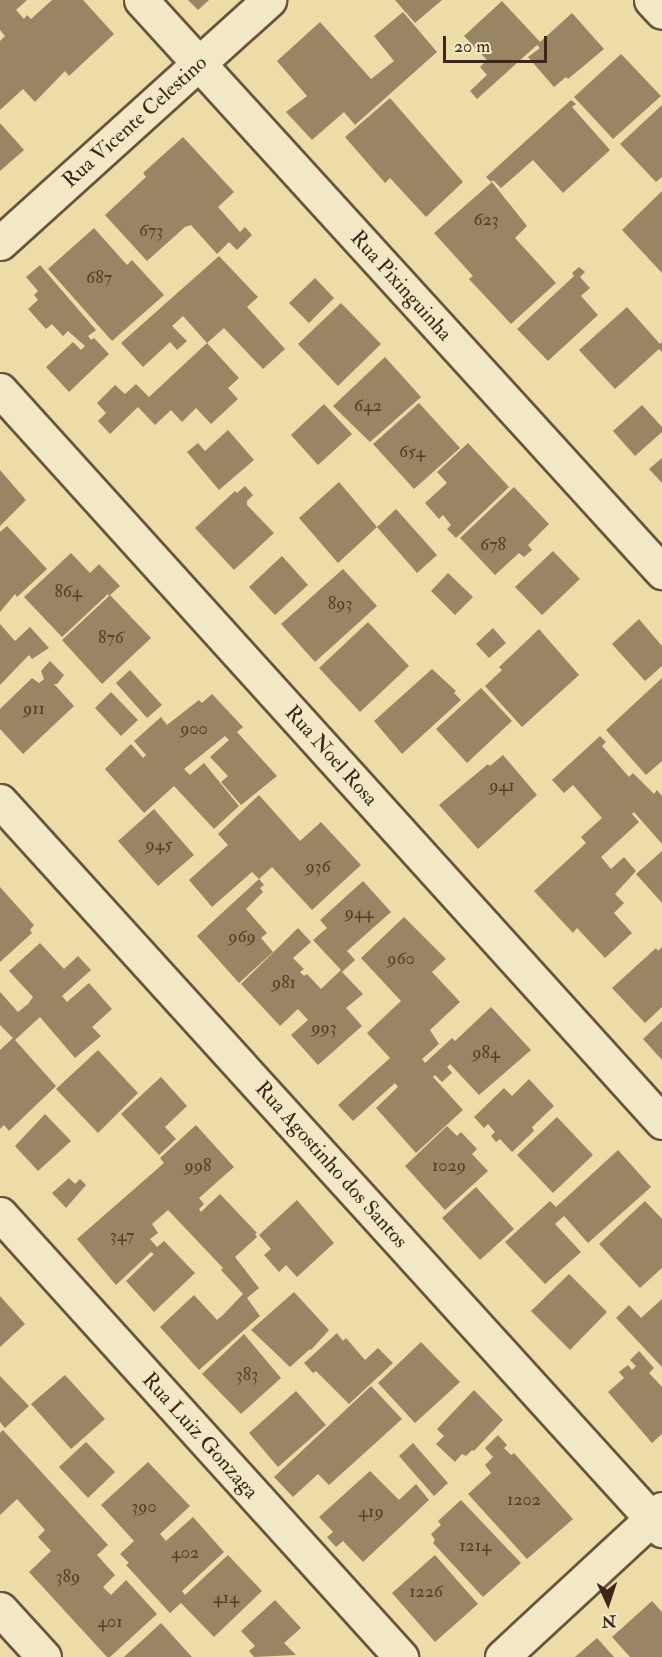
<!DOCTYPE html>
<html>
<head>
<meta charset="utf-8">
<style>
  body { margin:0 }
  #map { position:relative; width:662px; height:1657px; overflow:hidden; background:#ecdca8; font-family:"IM FELL Double Pica",serif }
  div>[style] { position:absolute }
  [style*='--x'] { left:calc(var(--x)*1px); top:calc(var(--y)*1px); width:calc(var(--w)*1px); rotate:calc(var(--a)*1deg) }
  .building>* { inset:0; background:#988563 }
  .roads { filter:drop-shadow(2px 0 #6a543d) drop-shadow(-2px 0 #6a543d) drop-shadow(0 2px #6a543d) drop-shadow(0 -2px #6a543d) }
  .minor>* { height:33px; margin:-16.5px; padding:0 16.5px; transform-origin:16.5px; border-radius:16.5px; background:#f3e8c6 }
  .tertiary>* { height:33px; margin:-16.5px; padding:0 16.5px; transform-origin:16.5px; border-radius:16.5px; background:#f3e8c6 }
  span { translate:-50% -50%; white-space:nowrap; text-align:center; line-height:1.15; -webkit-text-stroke:4.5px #f3e8c6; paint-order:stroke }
  .number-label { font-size:18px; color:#543e2c }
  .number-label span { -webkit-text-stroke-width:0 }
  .street-label { font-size:21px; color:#3e2619 }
  .north { position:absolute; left:578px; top:1573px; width:60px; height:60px; -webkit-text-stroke:4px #f3e8c6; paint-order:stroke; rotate:177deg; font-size:16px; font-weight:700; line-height:24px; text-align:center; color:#3e2619 }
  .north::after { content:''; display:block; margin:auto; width:21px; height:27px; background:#3e2619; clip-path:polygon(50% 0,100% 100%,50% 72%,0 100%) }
  .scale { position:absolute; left:443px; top:36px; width:104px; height:27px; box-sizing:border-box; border:3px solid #3e2619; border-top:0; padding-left:8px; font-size:18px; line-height:21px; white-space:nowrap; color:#3e2619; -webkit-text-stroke:4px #f3e8c6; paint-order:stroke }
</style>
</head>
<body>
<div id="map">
  <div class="building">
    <div style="clip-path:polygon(0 0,27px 0,16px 10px,24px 19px,27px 15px,31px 19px,52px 0,83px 0,114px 34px,69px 76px,65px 71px,35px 102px,23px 89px,0 110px,0 41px,5px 36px,0 30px)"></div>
    <div style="clip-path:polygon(188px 0,209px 0,198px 10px)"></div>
    <div style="clip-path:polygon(395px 0,442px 0,415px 23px)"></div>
    <div style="clip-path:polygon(502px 1px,540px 42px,572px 13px,604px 49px,568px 79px,566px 77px,554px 87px,528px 57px,540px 48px,537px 45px,477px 99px,470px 91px,487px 75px,480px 67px,487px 60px,464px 36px)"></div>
    <div style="clip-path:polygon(403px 12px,437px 52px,355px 125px,344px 112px,312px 140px,286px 112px,307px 96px,277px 61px,320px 22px,371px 79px,394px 61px,374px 36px)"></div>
    <div style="clip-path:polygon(621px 54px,661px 96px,613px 139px,574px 97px)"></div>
    <div style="clip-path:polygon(390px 98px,463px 182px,426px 217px,390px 178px,385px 183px,345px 137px)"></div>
    <div style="clip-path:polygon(571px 100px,576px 104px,572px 107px,610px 150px,563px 193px,533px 160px,501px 188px,493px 180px,491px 182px,486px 177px)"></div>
    <div style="clip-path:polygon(662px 105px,662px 177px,656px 182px,620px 144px)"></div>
    <div style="clip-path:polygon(0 123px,24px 150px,0 171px)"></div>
    <div style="clip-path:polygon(183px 137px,234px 192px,218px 207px,240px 232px,245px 227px,252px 235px,237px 250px,229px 242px,217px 254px,191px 225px,185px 227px,147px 261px,105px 215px,146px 177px,143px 173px)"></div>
    <div style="clip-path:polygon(492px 182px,527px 226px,515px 238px,556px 283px,511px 324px,469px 279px,473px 276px,434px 233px)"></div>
    <div style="clip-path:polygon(662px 191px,662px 273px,622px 230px)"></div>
    <div style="clip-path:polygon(94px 228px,127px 265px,132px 260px,164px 295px,112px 341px,48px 269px)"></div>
    <div style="clip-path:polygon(219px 256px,258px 297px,247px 307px,285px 349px,263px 369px,224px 328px,207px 343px,183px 316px,172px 326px,187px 341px,177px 350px,170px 342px,143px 367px,121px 343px)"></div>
    <div style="clip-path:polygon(40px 265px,96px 330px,88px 336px,91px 340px,94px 338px,109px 354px,69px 392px,46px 367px,73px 342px,81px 350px,85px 346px,68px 331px,63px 336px,52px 324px,46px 329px,28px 309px,38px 300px,34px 295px,38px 291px,26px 277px)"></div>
    <div style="clip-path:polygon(579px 267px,585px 272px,580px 277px,590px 288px,581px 296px,598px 315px,548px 361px,517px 329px,574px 276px,572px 273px)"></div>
    <div style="clip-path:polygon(315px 278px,334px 298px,309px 323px,289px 303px)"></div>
    <div style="clip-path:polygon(341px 303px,381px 344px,338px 386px,298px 344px)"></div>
    <div style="clip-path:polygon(627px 307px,660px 344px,662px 342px,662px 352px,659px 349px,615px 389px,579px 350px)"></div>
    <div style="clip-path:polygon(207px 343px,239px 378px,228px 388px,238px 399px,211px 424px,196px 408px,182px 422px,171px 410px,155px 425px,138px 407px,110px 434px,98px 421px,106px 413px,97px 403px,115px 385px,125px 394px,136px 384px,149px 397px)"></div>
    <div style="clip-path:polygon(385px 357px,421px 397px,370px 442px,333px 406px)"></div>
    <div style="clip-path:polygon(419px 403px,460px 448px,414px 489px,373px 444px)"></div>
    <div style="clip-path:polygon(324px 404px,352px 434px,318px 465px,291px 435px)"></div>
    <div style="clip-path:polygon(642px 405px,662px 427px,662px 432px,635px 456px,613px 431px)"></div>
    <div style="clip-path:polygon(228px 430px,254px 460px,219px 490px,187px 452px,198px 443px,205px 451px)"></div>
    <div style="clip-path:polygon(468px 443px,509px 487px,456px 538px,447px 529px,451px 525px,443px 515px,439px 519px,425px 503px,447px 483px,437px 472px)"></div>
    <div style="clip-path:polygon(662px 458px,662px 483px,649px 469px)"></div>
    <div style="clip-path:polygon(0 470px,26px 500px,0 526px)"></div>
    <div style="clip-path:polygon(339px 482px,377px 527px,338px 563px,299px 518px)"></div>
    <div style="clip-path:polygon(245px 486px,253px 495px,247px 501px,247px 505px,274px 533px,234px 570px,195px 528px,235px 491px,237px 493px)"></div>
    <div style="clip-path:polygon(514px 487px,549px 524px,528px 545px,532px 550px,524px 557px,519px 553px,495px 575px,460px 538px)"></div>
    <div style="clip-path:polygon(396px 509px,437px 555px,417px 573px,377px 527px)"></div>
    <div style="clip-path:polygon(7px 526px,47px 569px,17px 597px,15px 594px,0 612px,0 532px)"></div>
    <div style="clip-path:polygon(553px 551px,580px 579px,542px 615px,515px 587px)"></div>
    <div style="clip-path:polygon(71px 553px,90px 573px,99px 564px,120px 586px,110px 595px,151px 638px,102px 684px,62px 640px,109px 596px,108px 594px,62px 637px,24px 597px)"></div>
    <div style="clip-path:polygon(282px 556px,308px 585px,275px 615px,249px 587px)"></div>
    <div style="clip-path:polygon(343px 569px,377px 606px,315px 662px,281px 624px)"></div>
    <div style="clip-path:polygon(448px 573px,473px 597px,455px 615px,431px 591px)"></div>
    <div style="clip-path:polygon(639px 619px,662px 646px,662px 666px,645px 681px,612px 644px)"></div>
    <div style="clip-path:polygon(368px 622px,409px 666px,360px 712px,319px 668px)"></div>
    <div style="clip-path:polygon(0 624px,15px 641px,30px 627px,49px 648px,32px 659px,29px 655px,0 685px)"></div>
    <div style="clip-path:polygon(493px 628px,506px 643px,489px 658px,476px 644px)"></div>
    <div style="clip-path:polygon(539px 629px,579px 675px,522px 727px,485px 686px,502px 670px,499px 667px)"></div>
    <div style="clip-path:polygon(50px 661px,64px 675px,57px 684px,54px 684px,74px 706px,23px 754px,0 729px,0 709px,32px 678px,39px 683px,44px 679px,41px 671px)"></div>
    <div style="clip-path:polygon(432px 669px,456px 691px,454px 693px,461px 700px,402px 754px,374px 721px)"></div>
    <div style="clip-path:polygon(130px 670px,162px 705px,147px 718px,116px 683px)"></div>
    <div style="clip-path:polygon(662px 678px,662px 761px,646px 775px,606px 730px)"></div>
    <div style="clip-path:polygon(481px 688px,512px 721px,467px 763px,436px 729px)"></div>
    <div style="clip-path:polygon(111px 692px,138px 720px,121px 736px,95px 708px)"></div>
    <div style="clip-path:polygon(212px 694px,243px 727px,237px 732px,277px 776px,241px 805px,221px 782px,228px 776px,210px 757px,229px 740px,225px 736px,184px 769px,190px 775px,204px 763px,239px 806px,214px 829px,174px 786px,144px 813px,105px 769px,131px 744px,143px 758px,146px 755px,134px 741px,161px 717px,167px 725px,199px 700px,202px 703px)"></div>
    <div style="clip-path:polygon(600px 736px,606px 742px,602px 746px,629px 777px,633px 773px,654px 794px,657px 790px,662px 796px,662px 844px,634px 812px,632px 814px,639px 822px,601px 857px,611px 869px,624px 857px,636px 871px,615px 894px,624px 903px,614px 913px,632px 933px,605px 958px,577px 928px,573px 933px,534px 891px,586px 843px,581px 837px,602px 818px,573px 785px,564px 793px,552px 780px)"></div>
    <div style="clip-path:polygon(503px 755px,537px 795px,478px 849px,439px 805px,488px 764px,490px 766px)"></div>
    <div style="clip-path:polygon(259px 795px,300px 841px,321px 822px,361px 865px,312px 910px,272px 867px,259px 879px,252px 872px,212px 907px,189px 880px,228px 845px,218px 834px)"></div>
    <div style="clip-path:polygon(154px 809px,194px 855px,158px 886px,118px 841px)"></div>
    <div style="clip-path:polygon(662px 851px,662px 903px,636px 874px)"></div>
    <div style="clip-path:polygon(259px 879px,264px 885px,260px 888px,263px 892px,246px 909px,267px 933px,261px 938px,273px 952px,239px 983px,197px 936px)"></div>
    <div style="clip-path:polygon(363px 881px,391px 912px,347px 951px,355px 960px,342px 972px,363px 994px,346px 1008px,362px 1026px,318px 1065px,291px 1035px,308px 1020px,298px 1009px,280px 1026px,241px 984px,298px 928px,311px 942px,293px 958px,304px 969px,300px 972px,304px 976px,307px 974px,321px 989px,341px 970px,313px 940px,327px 928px,320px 920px)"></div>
    <div style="clip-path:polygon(0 887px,34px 925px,30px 930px,32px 933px,0 962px)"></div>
    <div style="clip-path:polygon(404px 917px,446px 959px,432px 972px,460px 1002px,430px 1030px,439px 1044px,422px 1059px,425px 1063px,452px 1038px,455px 1041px,491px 1007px,531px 1050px,479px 1095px,450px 1064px,447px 1067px,452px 1073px,442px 1082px,435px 1075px,433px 1077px,463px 1110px,416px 1153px,376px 1108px,398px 1087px,395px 1083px,353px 1121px,338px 1105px,390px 1058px,367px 1033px,401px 1001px,361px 958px)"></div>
    <div style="clip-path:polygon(40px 943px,64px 969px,78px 956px,91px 970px,62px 996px,67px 1002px,89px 983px,112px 1009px,92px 1027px,101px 1036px,75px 1058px,40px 1017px,15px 1040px,56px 1086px,9px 1131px,4px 1125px,0 1129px,0 1050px,13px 1038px,0 1025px,0 992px,18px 1012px,28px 1004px,33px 997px,9px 971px)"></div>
    <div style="clip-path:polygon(662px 947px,662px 1007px,645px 1023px,612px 988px,656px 948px,658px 951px)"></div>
    <div style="clip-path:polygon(662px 1021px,662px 1060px,643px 1039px)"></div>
    <div style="clip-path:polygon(98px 1050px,138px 1093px,98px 1133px,56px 1089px)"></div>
    <div style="clip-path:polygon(161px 1077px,187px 1106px,165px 1127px,176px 1139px,159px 1155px,121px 1114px)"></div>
    <div style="clip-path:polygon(529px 1079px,554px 1106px,532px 1127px,534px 1131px,512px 1152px,500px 1139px,496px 1142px,491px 1136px,495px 1132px,488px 1124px,484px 1128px,474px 1117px,504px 1088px,512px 1096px)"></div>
    <div style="clip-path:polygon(45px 1114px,71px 1141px,38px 1171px,15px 1146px)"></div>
    <div style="clip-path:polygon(557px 1117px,593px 1155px,553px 1193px,517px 1155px)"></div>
    <div style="clip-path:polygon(196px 1125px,234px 1167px,199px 1198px,204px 1204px,199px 1209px,201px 1212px,220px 1194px,257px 1233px,255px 1234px,257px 1237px,235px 1257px,259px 1288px,247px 1298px,260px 1316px,199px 1370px,160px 1327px,194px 1295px,217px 1320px,223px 1315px,243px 1294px,221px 1270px,223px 1268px,168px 1210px,152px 1224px,158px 1233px,150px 1239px,157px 1247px,164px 1241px,195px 1273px,154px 1312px,126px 1281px,154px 1254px,151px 1252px,116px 1285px,77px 1239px,164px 1163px,160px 1158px)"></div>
    <div style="clip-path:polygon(447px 1126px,457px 1136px,461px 1132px,477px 1149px,472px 1154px,488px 1171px,445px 1210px,405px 1166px)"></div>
    <div style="clip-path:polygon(618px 1150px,651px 1187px,588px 1243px,564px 1216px,555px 1224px,581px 1252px,545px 1284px,505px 1242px,550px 1201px,556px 1207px)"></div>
    <div style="clip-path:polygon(69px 1178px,75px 1184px,80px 1179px,86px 1185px,66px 1208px,52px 1193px)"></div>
    <div style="clip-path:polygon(476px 1187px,514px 1229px,480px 1260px,442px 1218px)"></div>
    <div style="clip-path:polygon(297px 1200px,334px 1243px,297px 1277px,286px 1265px,279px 1272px,264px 1255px,271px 1249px,259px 1235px)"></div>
    <div style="clip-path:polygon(645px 1201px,662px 1219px,662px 1268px,640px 1288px,599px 1244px)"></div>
    <div style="clip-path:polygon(569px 1274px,607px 1312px,570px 1350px,531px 1311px)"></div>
    <div style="clip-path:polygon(294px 1292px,329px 1330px,311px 1350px,310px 1349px,290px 1367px,251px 1330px)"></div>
    <div style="clip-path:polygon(0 1296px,25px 1324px,0 1347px)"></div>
    <div style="clip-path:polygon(662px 1299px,662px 1367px,616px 1318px,629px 1305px,641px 1318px)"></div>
    <div style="clip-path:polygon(337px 1333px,343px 1341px,346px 1338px,365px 1360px,378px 1348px,393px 1363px,349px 1404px,316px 1371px,313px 1373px,304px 1363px)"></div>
    <div style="clip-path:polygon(244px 1334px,281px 1378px,241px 1414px,202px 1374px)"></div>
    <div style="clip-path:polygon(421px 1342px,460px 1382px,415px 1423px,378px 1383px)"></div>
    <div style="clip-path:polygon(639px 1351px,654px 1368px,649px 1373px,662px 1387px,662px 1434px,652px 1443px,608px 1392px,624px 1378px,619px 1372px,628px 1365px,632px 1370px,636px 1366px,630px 1360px)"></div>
    <div style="clip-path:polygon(65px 1375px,105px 1419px,71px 1449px,31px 1404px)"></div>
    <div style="clip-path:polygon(0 1376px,29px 1406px,5px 1428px,0 1422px)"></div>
    <div style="clip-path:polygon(371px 1386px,402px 1419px,329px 1485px,318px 1474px,293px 1497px,274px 1477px)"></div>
    <div style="clip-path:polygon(474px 1390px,503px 1420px,474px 1451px,472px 1450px,466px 1456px,462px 1454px,455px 1462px,436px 1444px,444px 1436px,437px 1429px)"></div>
    <div style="clip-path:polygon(296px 1391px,326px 1425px,278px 1467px,249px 1433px)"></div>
    <div style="clip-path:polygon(3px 1430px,108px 1545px,97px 1555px,115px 1575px,103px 1587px,111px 1595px,126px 1580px,157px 1614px,110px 1657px,107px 1657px,29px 1572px,51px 1551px,38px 1537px,45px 1530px,17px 1499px,0 1515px,0 1433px)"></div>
    <div style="clip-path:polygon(498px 1435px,507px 1445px,504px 1448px,511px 1455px,514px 1453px,573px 1519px,527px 1559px,468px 1494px,491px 1473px,485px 1465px,493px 1457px,485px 1448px)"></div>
    <div style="clip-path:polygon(86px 1442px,115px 1472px,88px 1498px,59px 1467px)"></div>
    <div style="clip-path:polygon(413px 1443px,448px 1483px,434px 1496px,399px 1456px)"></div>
    <div style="clip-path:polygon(148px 1462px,190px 1506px,160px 1534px,166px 1541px,193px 1517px,224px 1552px,182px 1591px,185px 1595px,228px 1555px,262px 1591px,214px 1637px,181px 1603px,170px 1613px,126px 1565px,129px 1563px,120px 1554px,134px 1541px,101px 1505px)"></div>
    <div style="clip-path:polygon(370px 1471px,399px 1500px,416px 1484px,429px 1500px,363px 1562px,343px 1541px,336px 1547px,327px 1537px,333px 1532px,319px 1517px)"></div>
    <div style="clip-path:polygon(461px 1500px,521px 1563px,483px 1597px,433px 1543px,435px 1540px,431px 1534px,441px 1525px,438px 1521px)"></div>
    <div style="clip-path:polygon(435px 1555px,478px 1604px,435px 1642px,392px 1593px)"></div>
    <div style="clip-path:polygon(275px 1600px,301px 1628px,284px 1643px,296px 1655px,254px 1657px,249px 1651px,255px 1646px,241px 1631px)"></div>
    <div style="clip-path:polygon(652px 1601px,662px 1612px,662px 1657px,630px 1657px,612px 1637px)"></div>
    <div style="clip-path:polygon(161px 1623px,192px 1657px,124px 1657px)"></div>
    <div style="clip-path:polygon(597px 1638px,614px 1657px,575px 1657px)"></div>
  </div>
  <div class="roads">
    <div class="minor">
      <div style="--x:141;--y:0;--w:774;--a:47.67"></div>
      <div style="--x:651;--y:0;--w:16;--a:47"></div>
      <div style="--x:0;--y:390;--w:987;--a:47.87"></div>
      <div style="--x:0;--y:801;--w:985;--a:47.76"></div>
      <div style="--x:0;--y:1214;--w:598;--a:47.85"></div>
      <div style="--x:0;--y:1609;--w:65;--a:47.5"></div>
      <div style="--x:502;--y:1657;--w:218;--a:-42.8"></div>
    </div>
    <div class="tertiary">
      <div style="--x:0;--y:243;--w:363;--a:-42.1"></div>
    </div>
  </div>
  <div class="number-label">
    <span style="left:486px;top:220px">623</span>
    <span style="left:151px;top:231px">673</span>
    <span style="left:99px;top:278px">687</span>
    <span style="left:368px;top:406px">642</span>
    <span style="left:412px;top:452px">654</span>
    <span style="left:493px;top:545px">678</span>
    <span style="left:68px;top:592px">864</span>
    <span style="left:340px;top:604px">893</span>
    <span style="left:111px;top:638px">876</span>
    <span style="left:34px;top:709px">911</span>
    <span style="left:194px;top:729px">900</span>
    <span style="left:502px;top:786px">941</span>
    <span style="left:159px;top:845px">945</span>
    <span style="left:318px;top:867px">936</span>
    <span style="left:359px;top:913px">944</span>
    <span style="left:242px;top:937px">969</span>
    <span style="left:401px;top:959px">960</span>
    <span style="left:284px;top:983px">981</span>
    <span style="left:324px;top:1028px">993</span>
    <span style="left:486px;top:1053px">984</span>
    <span style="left:198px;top:1166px">998</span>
    <span style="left:449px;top:1166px">1029</span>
    <span style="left:122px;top:1236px">347</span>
    <span style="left:247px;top:1375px">383</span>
    <span style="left:524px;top:1500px">1202</span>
    <span style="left:144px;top:1507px">390</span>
    <span style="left:371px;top:1512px">419</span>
    <span style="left:475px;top:1546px">1214</span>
    <span style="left:185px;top:1553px">402</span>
    <span style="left:68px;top:1577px">389</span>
    <span style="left:426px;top:1592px">1226</span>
    <span style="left:226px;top:1598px">414</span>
    <span style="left:110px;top:1622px">401</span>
  </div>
  <div class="street-label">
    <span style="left:135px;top:122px;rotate:-42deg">Rua Vicente Celestino</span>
    <span style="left:401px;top:286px;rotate:48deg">Rua Pixinguinha</span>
    <span style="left:331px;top:756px;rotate:48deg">Rua Noel Rosa</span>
    <span style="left:331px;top:1165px;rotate:48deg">Rua Agostinho dos Santos</span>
    <span style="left:200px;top:1436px;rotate:48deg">Rua Luiz Gonzaga</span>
  </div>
  <div class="north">N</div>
  <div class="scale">20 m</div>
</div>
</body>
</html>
